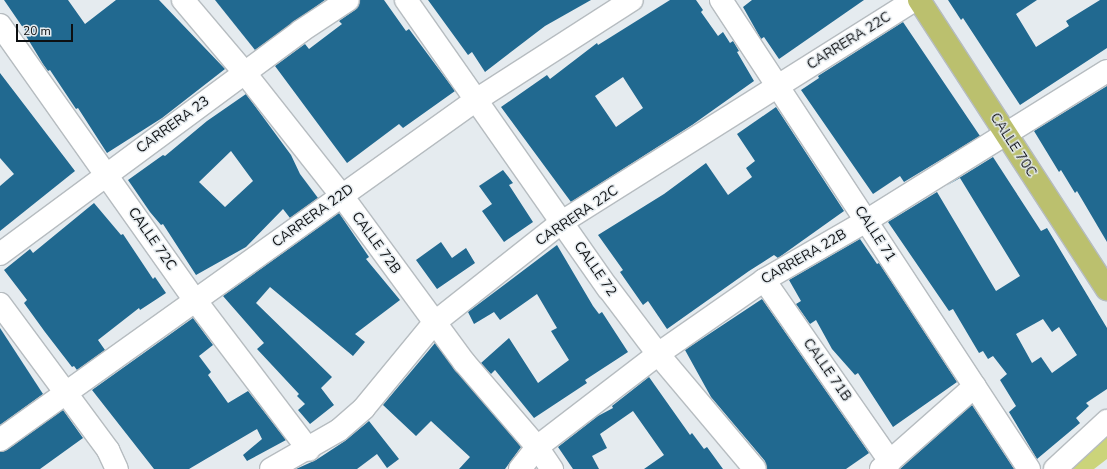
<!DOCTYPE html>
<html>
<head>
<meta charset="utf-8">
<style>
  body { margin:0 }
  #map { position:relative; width:1107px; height:469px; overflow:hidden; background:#e5ebef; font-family:"Nunito Sans",sans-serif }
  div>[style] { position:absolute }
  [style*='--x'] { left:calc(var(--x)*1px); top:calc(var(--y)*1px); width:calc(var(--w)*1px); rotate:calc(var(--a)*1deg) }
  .green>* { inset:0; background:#cbd47a }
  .building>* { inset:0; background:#216990 }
  .roads { filter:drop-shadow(1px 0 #b6bcc0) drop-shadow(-1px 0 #b6bcc0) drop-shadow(0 1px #b6bcc0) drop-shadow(0 -1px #b6bcc0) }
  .minor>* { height:22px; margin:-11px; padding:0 11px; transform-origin:11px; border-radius:11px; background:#fff }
  .major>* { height:22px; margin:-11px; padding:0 11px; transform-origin:11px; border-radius:11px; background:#bbc06e }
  span { translate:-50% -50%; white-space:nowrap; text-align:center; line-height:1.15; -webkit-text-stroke:3px #e5ebef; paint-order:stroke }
  .street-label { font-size:14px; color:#0d0f11 }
  .scale { position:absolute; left:16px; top:24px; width:57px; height:18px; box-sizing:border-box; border:2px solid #0d0f11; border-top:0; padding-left:5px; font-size:12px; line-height:14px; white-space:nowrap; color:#0d0f11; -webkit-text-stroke:3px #e5ebef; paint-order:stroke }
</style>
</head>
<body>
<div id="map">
  <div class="green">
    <div style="clip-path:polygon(1107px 429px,1107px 459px,1094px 469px,1064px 469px)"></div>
  </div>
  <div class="building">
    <div style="clip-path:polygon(4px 0,68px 0,85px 24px,116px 0,159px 0,225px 69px,162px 118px,107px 153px,78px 108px,76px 109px,50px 70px,48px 71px,43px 64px,26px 36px,28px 35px)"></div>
    <div style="clip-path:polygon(215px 0,325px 0,255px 50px)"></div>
    <div style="clip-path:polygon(360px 0,384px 0,406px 31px,409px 29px,455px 91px,403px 128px,399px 124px,347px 163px,275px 66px,305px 44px,309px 49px,342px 24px,339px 21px,355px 10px)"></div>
    <div style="clip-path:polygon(428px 0,591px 0,545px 26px,485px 72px,472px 52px,468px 55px)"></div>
    <div style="clip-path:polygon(evenodd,670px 0,696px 0,703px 10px,701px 12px,718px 36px,723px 32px,730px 43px,733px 41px,739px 51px,737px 52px,754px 81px,692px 125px,571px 202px,501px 107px,547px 75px,550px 79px,597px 43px,598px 45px,670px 0,623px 77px,643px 108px,616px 127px,595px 96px,623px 77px)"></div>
    <div style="clip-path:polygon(752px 0,864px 0,779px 59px,764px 37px,761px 39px,743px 7px)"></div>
    <div style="clip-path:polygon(948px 0,1037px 0,1016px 14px,1036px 47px,1069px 26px,1066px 21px,1100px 0,1107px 0,1107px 48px,1020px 105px,963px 18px,961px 20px)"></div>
    <div style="clip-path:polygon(903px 22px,980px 136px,904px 182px,900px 176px,873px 194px,801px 90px,819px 78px,818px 76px)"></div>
    <div style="clip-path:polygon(0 73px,75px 171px,0 231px,0 186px,14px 174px,0 158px)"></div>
    <div style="clip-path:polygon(1107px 86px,1107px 242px,1077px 191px,1075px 193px,1061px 170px,1059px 172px,1034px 131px)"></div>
    <div style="clip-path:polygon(evenodd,246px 94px,291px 155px,300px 174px,318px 198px,290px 218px,283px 209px,246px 247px,196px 275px,163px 224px,161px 225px,150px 212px,128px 180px,163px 155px,165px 156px,207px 121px,246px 94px,231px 151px,253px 181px,225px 207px,199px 182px,231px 151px)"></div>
    <div style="clip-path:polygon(776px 107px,844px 211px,778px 258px,774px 255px,749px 271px,667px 329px,648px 301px,643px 305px,620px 272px,623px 270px,598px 235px,664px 194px,706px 163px,728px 195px,752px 177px,746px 168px,755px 161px,737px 134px)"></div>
    <div style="clip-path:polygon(evenodd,993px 157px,1041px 231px,1047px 228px,1107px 328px,1107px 389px,1086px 403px,1089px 406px,1076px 418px,1080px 423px,1037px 459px,1009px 412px,1016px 406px,1000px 380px,1007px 374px,993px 356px,988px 359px,983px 351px,979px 353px,953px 309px,949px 311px,888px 222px,937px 192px,996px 291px,1020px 276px,960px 178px,946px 186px,993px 157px,1043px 319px,1052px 332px,1059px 327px,1077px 355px,1052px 373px,1041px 357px,1032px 363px,1016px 334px,1043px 319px)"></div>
    <div style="clip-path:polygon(503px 170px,513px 183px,509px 185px,533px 222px,504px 242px,482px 211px,492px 204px,479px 186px)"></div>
    <div style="clip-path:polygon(94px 203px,121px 235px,123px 234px,153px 279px,155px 277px,166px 293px,140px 310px,139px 308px,98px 340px,105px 350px,77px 370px,74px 366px,72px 367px,45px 332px,24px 303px,27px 300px,4px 270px,30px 249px,33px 253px)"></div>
    <div style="clip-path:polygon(339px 213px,369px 257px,366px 259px,400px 300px,355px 334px,365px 342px,353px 356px,270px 287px,256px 303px,332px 377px,321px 388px,334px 405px,310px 424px,298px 410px,305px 404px,297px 396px,299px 394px,257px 349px,264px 343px,223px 296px)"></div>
    <div style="clip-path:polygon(860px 239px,877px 264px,879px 263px,957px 382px,893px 427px,858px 373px,855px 375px,832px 349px,816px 320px,810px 324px,796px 304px,801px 301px,789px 280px)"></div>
    <div style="clip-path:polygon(441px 242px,452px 258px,466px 248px,475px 263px,437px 289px,416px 260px)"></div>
    <div style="clip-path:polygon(557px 245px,593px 306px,599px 314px,602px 312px,628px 352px,585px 380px,587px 383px,534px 418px,495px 370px,491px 374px,481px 363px,509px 338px,538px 383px,569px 360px,551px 331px,557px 328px,537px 294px,500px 320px,494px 312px,474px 324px,468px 312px)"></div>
    <div style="clip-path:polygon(762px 299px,869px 453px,846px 469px,767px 469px,765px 461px,711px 397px,685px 350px)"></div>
    <div style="clip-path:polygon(193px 318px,213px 345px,199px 356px,211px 372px,208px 375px,228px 403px,248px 391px,286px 440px,247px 461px,243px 455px,262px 439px,257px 429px,189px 469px,154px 469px,92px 390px)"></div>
    <div style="clip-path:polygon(0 328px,43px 394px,0 425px)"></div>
    <div style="clip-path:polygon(435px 343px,521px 447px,505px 469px,459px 469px,470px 457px,431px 421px,416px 436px,383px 405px)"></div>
    <div style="clip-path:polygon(649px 377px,690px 435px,692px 433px,704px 449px,707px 447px,723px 469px,644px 469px,664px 455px,633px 411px,600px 434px,607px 448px,592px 456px,599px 469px,573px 469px,558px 447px,598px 416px,613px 408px,612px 406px)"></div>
    <div style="clip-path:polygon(972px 405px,1014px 469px,900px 469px)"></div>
    <div style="clip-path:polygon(63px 410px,83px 438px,40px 469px,0 469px,0 452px,7px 450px)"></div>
    <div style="clip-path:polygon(369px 421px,399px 459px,387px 468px,377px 454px,357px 469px,296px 469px,316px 460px,345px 441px)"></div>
  </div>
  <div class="roads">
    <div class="minor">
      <div style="--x:183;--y:0;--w:94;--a:49.7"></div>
      <div style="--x:244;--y:72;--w:158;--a:51.7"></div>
      <div style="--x:342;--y:196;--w:206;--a:53.7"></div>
      <div style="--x:464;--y:362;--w:112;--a:49.3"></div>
      <div style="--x:537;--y:447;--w:27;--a:56"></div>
      <div style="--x:406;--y:0;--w:352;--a:55"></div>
      <div style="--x:608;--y:288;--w:83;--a:52.9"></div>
      <div style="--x:658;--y:354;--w:150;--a:49.9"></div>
      <div style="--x:721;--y:0;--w:561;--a:56.71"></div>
      <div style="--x:0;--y:25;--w:337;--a:54.7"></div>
      <div style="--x:195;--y:300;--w:188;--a:52.8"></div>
      <div style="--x:0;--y:254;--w:375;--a:-36.5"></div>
      <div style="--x:301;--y:31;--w:56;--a:-33.4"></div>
      <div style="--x:764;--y:280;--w:221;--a:55.2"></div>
      <div style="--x:0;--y:304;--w:182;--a:53.5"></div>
      <div style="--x:108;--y:450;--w:21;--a:65"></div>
      <div style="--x:0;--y:440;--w:585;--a:-35.54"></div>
      <div style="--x:476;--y:100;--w:185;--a:-32.7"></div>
      <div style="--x:271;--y:469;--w:78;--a:-29.8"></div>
      <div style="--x:339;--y:430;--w:33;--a:-41"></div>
      <div style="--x:364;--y:408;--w:110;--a:-50.5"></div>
      <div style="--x:434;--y:323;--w:163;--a:-38.3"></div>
      <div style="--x:562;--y:222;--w:416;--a:-32.2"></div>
      <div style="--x:520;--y:469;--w:28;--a:-52"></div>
      <div style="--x:537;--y:447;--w:153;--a:-37.5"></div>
      <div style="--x:658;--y:354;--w:129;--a:-34.9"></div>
      <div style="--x:764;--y:280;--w:118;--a:-30"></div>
      <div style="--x:866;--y:221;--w:284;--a:-31.9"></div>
      <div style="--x:881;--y:469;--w:125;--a:-41.4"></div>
      <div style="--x:1055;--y:469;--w:71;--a:-42.7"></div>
    </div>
    <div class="major">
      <div style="--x:919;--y:0;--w:345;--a:57"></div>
    </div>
  </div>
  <div class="street-label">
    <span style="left:849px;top:41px;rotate:-32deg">CARRERA 22C</span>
    <span style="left:173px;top:125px;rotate:-36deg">CARRERA 23</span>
    <span style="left:1013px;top:145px;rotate:57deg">CALLE 70C</span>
    <span style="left:313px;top:216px;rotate:-36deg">CARRERA 22D</span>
    <span style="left:577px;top:216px;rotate:-34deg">CARRERA 22C</span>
    <span style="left:875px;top:234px;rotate:57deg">CALLE 71</span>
    <span style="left:152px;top:239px;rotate:55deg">CALLE 72C</span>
    <span style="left:376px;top:243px;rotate:54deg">CALLE 72B</span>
    <span style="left:804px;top:257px;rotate:-30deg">CARRERA 22B</span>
    <span style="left:595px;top:269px;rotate:55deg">CALLE 72</span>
    <span style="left:827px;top:370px;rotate:55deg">CALLE 71B</span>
  </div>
  <div class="scale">20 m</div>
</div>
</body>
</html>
